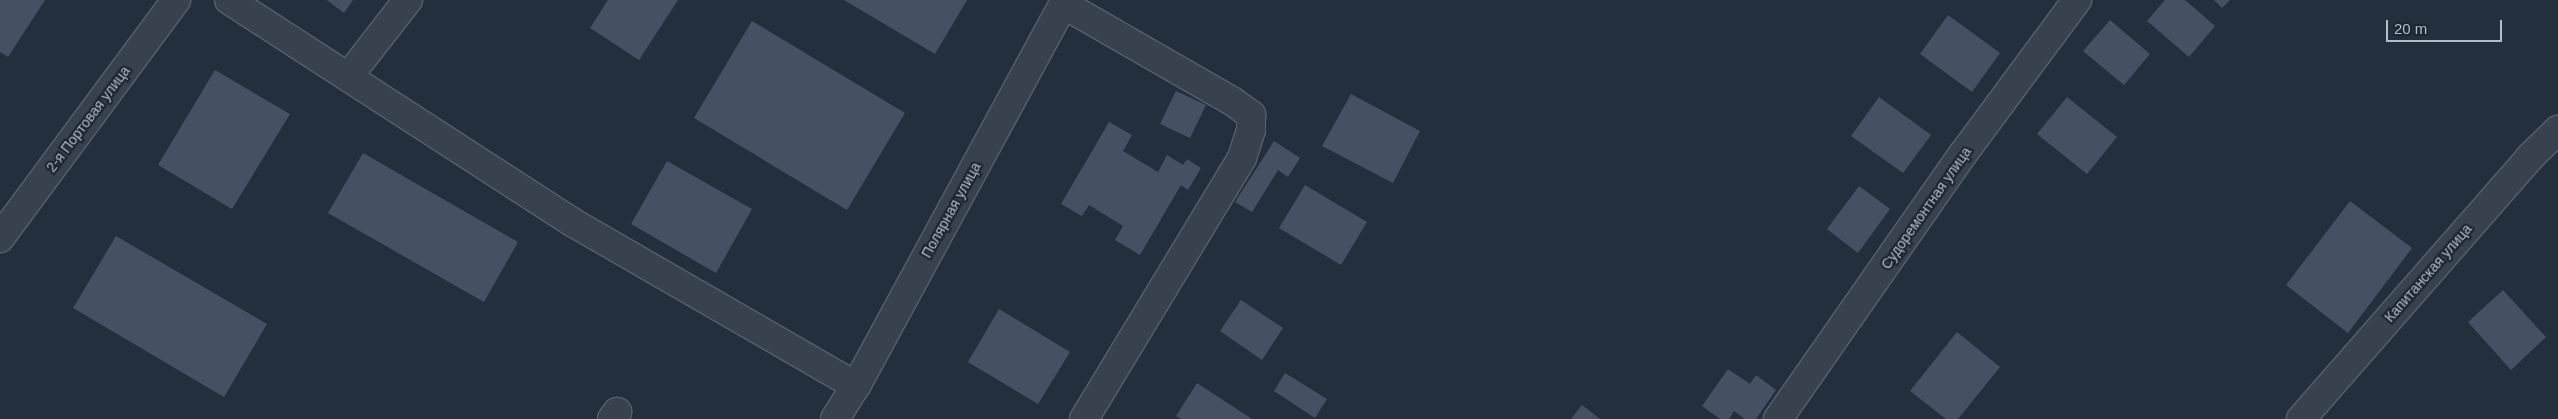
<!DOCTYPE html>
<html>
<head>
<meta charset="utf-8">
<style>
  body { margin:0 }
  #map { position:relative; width:2558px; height:419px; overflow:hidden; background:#242f3e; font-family:Helvetica,sans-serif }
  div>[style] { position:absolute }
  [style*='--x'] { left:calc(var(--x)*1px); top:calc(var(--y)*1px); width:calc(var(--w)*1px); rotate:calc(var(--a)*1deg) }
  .building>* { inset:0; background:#455162 }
  .roads { filter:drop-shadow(1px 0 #565f6c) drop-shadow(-1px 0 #565f6c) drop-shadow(0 1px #565f6c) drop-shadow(0 -1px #565f6c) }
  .minor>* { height:28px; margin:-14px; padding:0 14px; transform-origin:14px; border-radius:14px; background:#38414e }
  span { translate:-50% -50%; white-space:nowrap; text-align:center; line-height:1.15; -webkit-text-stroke:4.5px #1d2633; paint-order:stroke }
  .street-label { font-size:14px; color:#b4bcc9 }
  .scale { position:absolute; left:2386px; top:20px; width:116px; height:22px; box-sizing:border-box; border:2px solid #b4bcc9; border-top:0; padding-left:6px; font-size:15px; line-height:18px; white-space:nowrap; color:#b4bcc9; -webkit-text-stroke:4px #1d2633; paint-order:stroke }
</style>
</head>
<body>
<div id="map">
  <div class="building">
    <div style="clip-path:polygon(0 0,45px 0,8px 57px,0 52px)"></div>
    <div style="clip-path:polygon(327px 0,353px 0,344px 13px)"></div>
    <div style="clip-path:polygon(608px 0,678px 0,639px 60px,590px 28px)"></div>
    <div style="clip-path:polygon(844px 0,967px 0,935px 54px)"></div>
    <div style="clip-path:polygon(2165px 0,2185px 0,2215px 26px,2189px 57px,2147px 21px)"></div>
    <div style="clip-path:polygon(2214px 0,2230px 0,2222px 8px)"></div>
    <div style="clip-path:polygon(1948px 15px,2000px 53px,1972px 92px,1920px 54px)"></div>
    <div style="clip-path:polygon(2110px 20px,2150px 54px,2124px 85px,2083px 51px)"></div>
    <div style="clip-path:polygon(752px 21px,905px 113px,847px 210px,694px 118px)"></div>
    <div style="clip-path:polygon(215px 70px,290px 114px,232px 209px,158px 165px)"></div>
    <div style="clip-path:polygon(1176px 91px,1206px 105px,1190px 138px,1160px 124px)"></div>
    <div style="clip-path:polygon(1351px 94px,1420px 131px,1393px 183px,1322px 146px)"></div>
    <div style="clip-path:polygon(1879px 97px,1931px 135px,1903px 173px,1851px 136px)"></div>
    <div style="clip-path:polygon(2067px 97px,2117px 137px,2087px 174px,2037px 134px)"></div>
    <div style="clip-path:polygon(1109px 122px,1132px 135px,1123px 151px,1158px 172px,1167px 155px,1183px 165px,1187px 159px,1201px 168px,1188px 190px,1181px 185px,1140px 255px,1115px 240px,1123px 226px,1089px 205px,1082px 216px,1061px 204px)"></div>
    <div style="clip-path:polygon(1274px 141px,1300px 158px,1288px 177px,1278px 170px,1252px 212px,1235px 202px)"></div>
    <div style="clip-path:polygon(363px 153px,518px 242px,484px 302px,328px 213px)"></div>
    <div style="clip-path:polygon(667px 161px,752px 209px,716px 273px,631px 224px)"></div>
    <div style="clip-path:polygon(1305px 185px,1367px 222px,1341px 265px,1279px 228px)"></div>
    <div style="clip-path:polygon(1859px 186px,1890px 209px,1858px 253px,1827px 229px)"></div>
    <div style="clip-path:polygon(2350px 201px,2412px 248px,2348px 333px,2286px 285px)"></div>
    <div style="clip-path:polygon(116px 236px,267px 324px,224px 397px,73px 308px)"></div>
    <div style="clip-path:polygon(2503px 290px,2546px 337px,2511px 370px,2468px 322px)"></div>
    <div style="clip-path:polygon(1241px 300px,1283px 328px,1262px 360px,1220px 331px)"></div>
    <div style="clip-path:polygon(999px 309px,1070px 352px,1038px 404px,968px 362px)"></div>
    <div style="clip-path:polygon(1957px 332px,2000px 367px,1958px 419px,1946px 419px,1910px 391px)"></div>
    <div style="clip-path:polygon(1728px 369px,1750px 384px,1756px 375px,1776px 390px,1756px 419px,1745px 419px,1734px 411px,1729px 419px,1720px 419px,1702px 406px)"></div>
    <div style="clip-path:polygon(1285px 373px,1327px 399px,1315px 418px,1274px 391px)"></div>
    <div style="clip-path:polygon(1197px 383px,1252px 419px,1181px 419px,1176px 416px)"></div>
    <div style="clip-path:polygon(1582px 405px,1600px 419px,1571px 419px)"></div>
  </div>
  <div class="roads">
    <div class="minor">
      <div style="--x:229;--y:0;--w:409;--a:32.9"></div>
      <div style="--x:572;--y:222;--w:328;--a:30"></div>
      <div style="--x:1063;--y:4;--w:195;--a:29.9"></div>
      <div style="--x:1232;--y:101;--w:24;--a:36"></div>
      <div style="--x:1251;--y:115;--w:15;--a:90"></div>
      <div style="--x:1251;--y:130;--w:29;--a:108"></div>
      <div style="--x:1242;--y:158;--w:305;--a:121.2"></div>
      <div style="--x:348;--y:77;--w:98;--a:-52.1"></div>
      <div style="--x:0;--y:238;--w:296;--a:-53.5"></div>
      <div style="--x:612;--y:419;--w:9;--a:-54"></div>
      <div style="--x:835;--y:419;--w:39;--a:-58"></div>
      <div style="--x:856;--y:386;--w:439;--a:-61.5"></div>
      <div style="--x:1778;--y:419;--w:323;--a:-55.1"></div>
      <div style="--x:1963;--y:154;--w:192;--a:-53.5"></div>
      <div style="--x:2301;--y:419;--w:348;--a:-48.8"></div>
      <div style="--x:2530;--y:157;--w:39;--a:-44"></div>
    </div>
  </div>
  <div class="street-label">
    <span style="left:88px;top:119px;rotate:-53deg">2-я Портовая улица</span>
    <span style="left:1926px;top:208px;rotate:-55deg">Судоремонтная улица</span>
    <span style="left:951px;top:210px;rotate:-61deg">Полярная улица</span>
    <span style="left:2428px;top:273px;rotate:-49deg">Капитанская улица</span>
  </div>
  <div class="scale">20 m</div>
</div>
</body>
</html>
